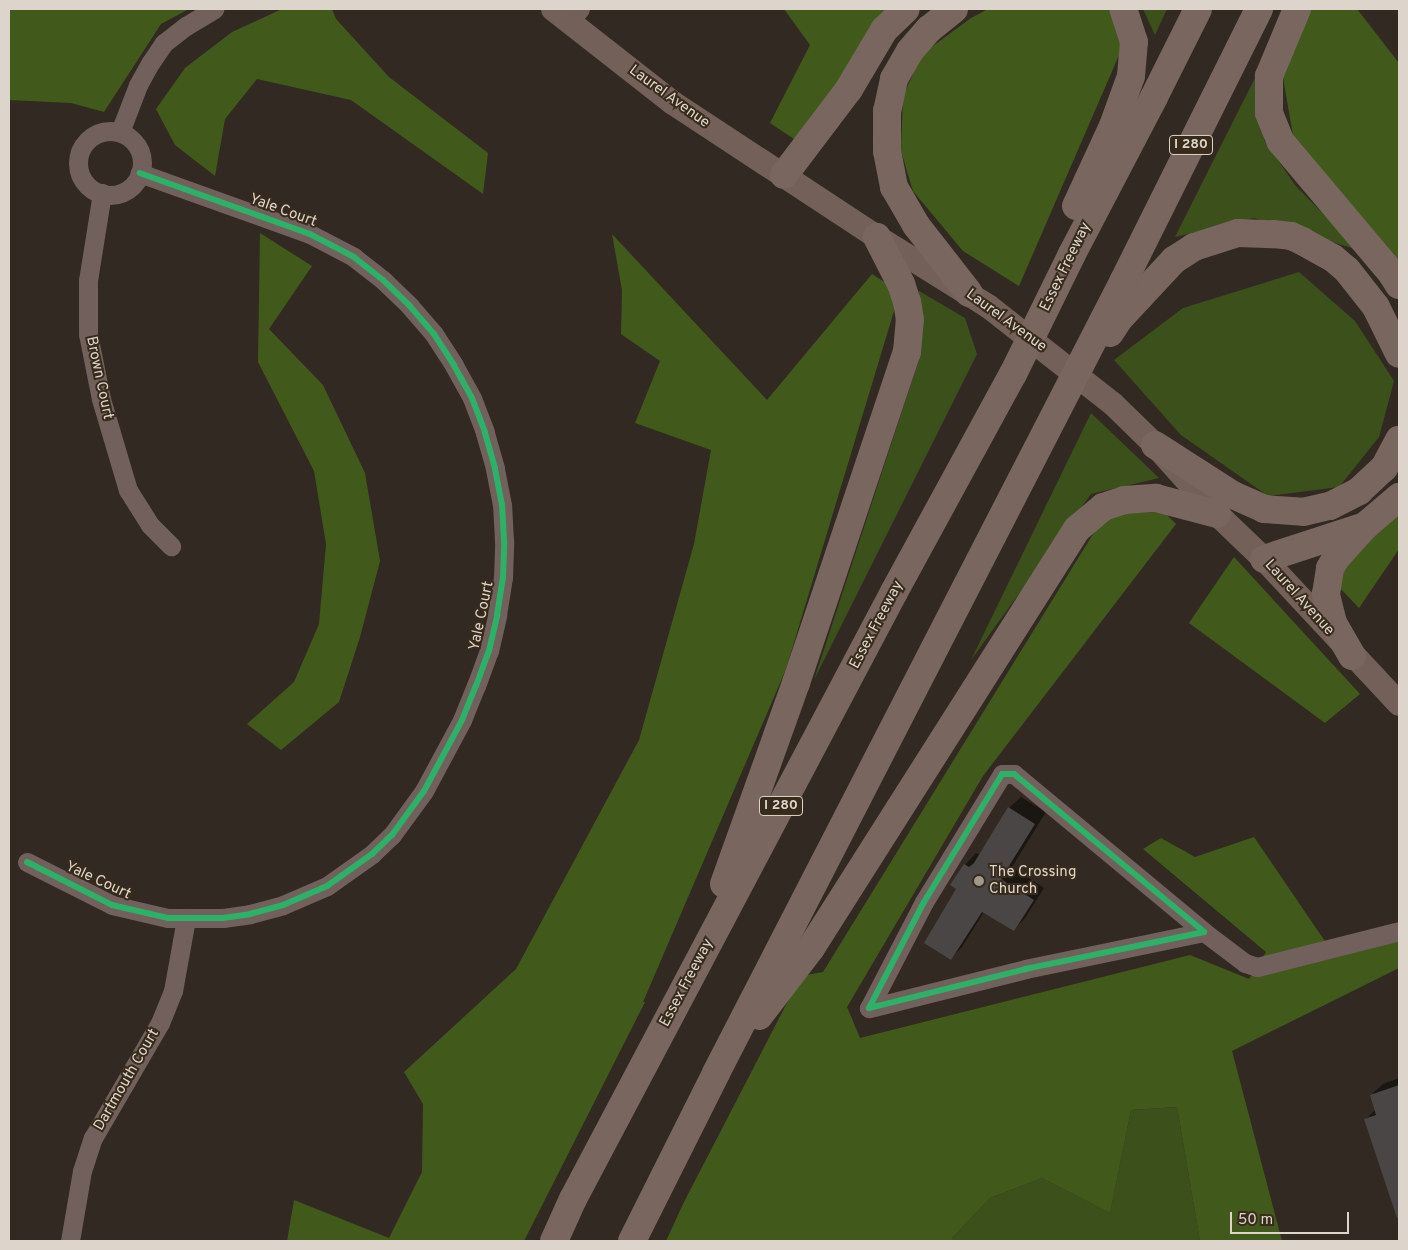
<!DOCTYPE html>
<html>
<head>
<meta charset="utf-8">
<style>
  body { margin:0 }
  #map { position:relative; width:1408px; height:1250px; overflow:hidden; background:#322a22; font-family:Overpass,sans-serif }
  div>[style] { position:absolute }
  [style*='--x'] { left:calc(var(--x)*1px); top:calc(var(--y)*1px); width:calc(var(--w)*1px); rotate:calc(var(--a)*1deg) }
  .green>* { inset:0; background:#3c501c }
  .forest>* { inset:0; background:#42591c }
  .shadow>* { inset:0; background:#0007 }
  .building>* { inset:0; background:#4a4646 }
  .minor>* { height:19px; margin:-9.5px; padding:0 9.5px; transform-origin:9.5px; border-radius:9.5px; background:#71605b }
  .minor>.ring { margin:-9.5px; padding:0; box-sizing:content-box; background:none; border:19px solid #71605b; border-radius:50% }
  .major>* { height:24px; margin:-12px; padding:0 12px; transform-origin:12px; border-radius:12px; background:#736058 }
  .highway>* { height:28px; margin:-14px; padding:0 14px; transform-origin:14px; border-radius:14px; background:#78665f }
  .cycleway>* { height:6px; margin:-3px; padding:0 3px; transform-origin:3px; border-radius:3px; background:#2db169 }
  .dots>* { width:14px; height:14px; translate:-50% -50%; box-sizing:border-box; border:2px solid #382b1c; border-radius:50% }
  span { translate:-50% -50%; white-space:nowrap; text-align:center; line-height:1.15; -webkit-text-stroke:4px #382b1c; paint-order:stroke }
  .shield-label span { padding:1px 4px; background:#382b1c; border:1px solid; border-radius:4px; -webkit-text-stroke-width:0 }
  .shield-label { font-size:14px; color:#ddd5cb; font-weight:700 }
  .street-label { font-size:15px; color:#ddd5cb }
  .poi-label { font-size:15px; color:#ddd5cb }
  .left { translate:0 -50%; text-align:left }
  .frame { position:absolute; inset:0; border:10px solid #ddd5cb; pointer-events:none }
  .scale { position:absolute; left:1230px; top:1212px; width:119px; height:22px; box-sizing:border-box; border:2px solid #ddd5cb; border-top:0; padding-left:6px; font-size:15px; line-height:18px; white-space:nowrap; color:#ddd5cb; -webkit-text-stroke:4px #382b1c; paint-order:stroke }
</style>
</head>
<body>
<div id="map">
  <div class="green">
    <div style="clip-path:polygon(1143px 9px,1167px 9px,1155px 35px)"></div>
    <div style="clip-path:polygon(1261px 66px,1264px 140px,1295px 185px,1358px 250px,1254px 218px,1175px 237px)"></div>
    <div style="clip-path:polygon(1299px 272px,1355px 321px,1394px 381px,1379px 437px,1339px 487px,1268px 496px,1181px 435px,1114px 360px,1183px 308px)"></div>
    <div style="clip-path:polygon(919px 291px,965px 318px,977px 354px,814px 680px,919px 359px)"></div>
    <div style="clip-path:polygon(1091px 413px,1159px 478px,1091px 494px,971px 660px)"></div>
    <div style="clip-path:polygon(1177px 1107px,1200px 1241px,955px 1241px,952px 1238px,990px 1198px,1042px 1178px,1110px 1213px,1131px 1110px)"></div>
  </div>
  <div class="forest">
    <div style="clip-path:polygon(9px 9px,189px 9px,161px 24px,104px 112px,71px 103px,9px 100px)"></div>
    <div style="clip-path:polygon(282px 9px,332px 9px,336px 19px,389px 77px,488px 153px,483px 194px,351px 100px,257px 79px,225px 119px,215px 176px,175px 145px,156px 109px,185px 68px,232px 32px)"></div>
    <div style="clip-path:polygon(784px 9px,887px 9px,797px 141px,770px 123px,810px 45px)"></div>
    <div style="clip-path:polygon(988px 9px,1110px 9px,1123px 46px,1019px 286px,963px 251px,913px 191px,901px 151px,903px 96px,922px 54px,971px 18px)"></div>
    <div style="clip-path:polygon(1309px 9px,1357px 9px,1399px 63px,1399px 295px,1294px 141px,1281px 66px)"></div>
    <div style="clip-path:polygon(260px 233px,312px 266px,269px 329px,323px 385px,365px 473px,380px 561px,360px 637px,339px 702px,281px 750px,247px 724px,294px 682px,319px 624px,326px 544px,314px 471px,258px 362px)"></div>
    <div style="clip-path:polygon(612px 234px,767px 400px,872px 274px,889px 285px,897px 301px,786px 669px,643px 1002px,645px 1002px,524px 1241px,287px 1241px,294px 1200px,389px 1238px,422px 1172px,423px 1104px,404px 1072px,516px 969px,639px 740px,694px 544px,711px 450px,635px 423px,660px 361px,621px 334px,622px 290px)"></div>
    <div style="clip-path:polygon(1399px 503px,1399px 549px,1359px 608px,1338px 586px,1336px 573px)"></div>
    <div style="clip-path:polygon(1164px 512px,1176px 524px,983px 776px,847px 1007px,860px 1038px,1190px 955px,1249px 979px,1266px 952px,1143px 849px,1161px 838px,1195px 857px,1254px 837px,1333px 953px,1399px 936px,1399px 968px,1232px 1051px,1282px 1241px,1200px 1241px,1177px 1107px,1131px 1110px,1110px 1213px,1042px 1178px,990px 1198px,952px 1238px,955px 1241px,666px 1241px,684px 1202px,801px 976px,823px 972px,1106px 513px)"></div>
    <div style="clip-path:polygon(1234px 557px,1360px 694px,1325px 723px,1189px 623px)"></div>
  </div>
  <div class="shadow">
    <div style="clip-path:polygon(1021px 797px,1046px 812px,1012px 867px,1044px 888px,1025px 918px,1014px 930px,984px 912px,962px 947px,951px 958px,958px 889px,952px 885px,965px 865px,976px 853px,980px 855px,1009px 808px)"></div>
    <div style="clip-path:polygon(1399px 1078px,1399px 1193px,1391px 1196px,1366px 1119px,1376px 1109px,1371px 1095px,1383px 1084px)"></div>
  </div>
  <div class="building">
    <div style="clip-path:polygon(1008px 807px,1035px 824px,1001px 879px,1034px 900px,1014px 931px,982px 912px,951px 960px,924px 943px,956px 889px,950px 885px,964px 864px,969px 867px,974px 863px)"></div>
    <div style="clip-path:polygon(1399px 1085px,1399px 1218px,1397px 1218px,1364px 1119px,1376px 1115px,1370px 1095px)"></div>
  </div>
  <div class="minor">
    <div style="--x:569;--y:22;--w:17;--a:-50"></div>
    <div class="ring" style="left:78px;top:131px;width:45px;height:45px"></div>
    <div style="--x:120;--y:132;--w:50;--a:-69"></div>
    <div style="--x:138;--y:85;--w:26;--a:-61"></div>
    <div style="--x:151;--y:62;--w:23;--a:-56"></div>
    <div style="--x:164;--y:43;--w:28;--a:-38"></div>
    <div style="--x:186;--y:26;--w:33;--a:-31"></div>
    <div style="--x:102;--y:193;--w:88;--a:99.1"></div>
    <div style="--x:88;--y:280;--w:54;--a:90"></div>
    <div style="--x:88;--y:334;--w:66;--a:78.7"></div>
    <div style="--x:101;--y:399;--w:95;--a:73.5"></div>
    <div style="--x:128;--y:490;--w:41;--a:57.8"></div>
    <div style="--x:150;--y:525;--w:30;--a:45"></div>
    <div style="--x:1002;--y:774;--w:12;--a:0"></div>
    <div style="--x:1014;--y:774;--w:247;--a:39.7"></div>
    <div style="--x:1204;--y:932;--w:182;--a:168.3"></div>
    <div style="--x:1026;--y:969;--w:162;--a:166"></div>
    <div style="--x:869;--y:1008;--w:119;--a:-62.6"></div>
    <div style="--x:924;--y:902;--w:150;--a:-58.6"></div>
    <div style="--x:27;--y:862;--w:95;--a:26.8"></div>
    <div style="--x:112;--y:905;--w:57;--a:13.1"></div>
    <div style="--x:168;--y:918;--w:55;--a:0"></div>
    <div style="--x:223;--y:918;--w:27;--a:-8"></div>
    <div style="--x:250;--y:914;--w:34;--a:-15"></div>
    <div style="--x:283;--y:905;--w:48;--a:-23.4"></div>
    <div style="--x:327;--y:886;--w:55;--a:-35.4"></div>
    <div style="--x:372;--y:854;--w:28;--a:-44"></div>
    <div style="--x:392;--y:835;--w:54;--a:-54"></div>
    <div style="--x:424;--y:791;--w:81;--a:-61.8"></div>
    <div style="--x:462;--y:720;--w:37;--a:-68"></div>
    <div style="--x:476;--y:686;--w:37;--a:-70"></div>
    <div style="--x:489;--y:651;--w:37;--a:-77"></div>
    <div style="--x:497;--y:615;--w:37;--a:-81"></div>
    <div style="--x:503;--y:578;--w:37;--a:-88"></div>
    <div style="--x:504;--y:541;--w:36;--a:-93"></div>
    <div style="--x:502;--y:505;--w:38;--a:-101"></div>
    <div style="--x:495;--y:468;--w:37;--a:-106"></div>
    <div style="--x:485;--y:432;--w:36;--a:-111"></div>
    <div style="--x:472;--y:398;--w:38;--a:-119"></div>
    <div style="--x:454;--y:365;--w:37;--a:-123"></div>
    <div style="--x:434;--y:334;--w:37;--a:-131"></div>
    <div style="--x:410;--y:306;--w:37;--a:-136"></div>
    <div style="--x:383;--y:280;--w:37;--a:-142"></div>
    <div style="--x:354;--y:257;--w:50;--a:-152.4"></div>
    <div style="--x:310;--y:234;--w:181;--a:-160.3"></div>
    <div style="--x:1204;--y:932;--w:51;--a:37.1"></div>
    <div style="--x:1245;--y:963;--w:13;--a:18"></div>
    <div style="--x:1257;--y:967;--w:146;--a:-14.2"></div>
    <div style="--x:70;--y:1241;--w:71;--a:-80.3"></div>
    <div style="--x:82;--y:1171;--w:35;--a:-72"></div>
    <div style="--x:93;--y:1138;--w:133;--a:-59.8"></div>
    <div style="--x:160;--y:1023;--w:35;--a:-68"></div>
    <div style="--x:173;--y:991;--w:73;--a:-79.8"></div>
  </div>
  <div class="major">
    <div style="--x:553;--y:9;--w:152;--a:38.1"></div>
    <div style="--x:673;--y:103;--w:244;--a:33.3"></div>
    <div style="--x:877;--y:237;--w:131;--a:31.9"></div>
    <div style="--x:988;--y:306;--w:159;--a:38.1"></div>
    <div style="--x:1113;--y:404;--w:59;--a:44.3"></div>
    <div style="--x:1155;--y:445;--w:93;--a:48.1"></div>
    <div style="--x:1217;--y:514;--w:65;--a:43.8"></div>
    <div style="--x:1264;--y:559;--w:198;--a:47"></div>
  </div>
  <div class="highway">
    <div style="--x:954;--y:9;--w:32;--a:141"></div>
    <div style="--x:929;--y:29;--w:29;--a:131"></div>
    <div style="--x:910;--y:51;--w:32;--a:120"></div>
    <div style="--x:894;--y:79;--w:33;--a:102"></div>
    <div style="--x:887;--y:111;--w:40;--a:90"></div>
    <div style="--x:887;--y:151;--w:37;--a:79"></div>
    <div style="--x:894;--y:187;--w:44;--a:59.9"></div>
    <div style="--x:916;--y:225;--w:86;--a:52.1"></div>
    <div style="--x:1297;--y:9;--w:73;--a:112.7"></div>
    <div style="--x:1269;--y:76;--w:37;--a:90"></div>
    <div style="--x:1269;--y:113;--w:31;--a:68"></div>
    <div style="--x:1281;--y:142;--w:172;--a:49.9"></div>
    <div style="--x:1392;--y:274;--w:13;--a:58"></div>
    <div style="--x:784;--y:175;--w:108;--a:-52.9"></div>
    <div style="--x:849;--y:89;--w:69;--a:-59.3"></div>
    <div style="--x:884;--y:30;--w:30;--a:-44"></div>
    <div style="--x:1076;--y:206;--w:88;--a:-65.2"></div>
    <div style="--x:1113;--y:126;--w:53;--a:-70.2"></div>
    <div style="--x:1131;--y:76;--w:34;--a:-85"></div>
    <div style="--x:1134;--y:42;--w:35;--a:-108"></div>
    <div style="--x:1110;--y:333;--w:17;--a:-57"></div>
    <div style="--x:1119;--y:319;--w:81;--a:-47"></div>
    <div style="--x:1174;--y:260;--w:24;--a:-33"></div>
    <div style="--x:1194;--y:247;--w:46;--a:-17.7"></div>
    <div style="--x:1238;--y:233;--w:35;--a:2"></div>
    <div style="--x:1273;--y:234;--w:18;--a:6"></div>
    <div style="--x:1291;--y:236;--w:12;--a:24"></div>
    <div style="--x:1302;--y:241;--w:35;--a:29"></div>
    <div style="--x:1333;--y:258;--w:18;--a:41"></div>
    <div style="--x:1347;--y:270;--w:47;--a:51.9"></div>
    <div style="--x:1376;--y:307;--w:52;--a:63.9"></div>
    <div style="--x:1155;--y:445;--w:93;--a:32.7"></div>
    <div style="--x:1233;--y:495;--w:34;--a:24"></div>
    <div style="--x:1264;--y:509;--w:39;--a:4"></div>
    <div style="--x:1303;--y:512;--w:28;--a:-13"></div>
    <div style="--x:1330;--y:506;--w:33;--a:-27"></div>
    <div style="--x:1359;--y:491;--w:34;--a:-43"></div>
    <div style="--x:1384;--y:468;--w:32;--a:-62"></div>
    <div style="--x:1264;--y:559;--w:103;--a:-18.1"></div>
    <div style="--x:1352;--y:656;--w:38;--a:-120"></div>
    <div style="--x:1333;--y:623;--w:30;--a:-104"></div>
    <div style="--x:1326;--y:594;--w:26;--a:-81"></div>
    <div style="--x:1330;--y:568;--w:12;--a:-59"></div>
    <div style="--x:1336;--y:558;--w:43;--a:-47.8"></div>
    <div style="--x:1365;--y:526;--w:45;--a:-40.5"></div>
    <div style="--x:724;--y:884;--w:214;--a:-70.3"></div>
    <div style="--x:796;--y:683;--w:349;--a:-71.5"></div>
    <div style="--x:907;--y:352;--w:32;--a:-85"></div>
    <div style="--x:910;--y:320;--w:18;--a:-99"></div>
    <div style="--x:907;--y:302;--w:19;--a:-108"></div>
    <div style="--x:901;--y:284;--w:53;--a:-117.1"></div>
    <div style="--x:759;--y:1016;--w:86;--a:-52.6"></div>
    <div style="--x:811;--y:948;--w:496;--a:-57.6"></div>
    <div style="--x:1077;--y:529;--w:34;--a:-40"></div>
    <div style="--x:1103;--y:507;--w:22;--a:-18"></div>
    <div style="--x:1124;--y:500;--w:32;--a:-4"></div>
    <div style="--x:1156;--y:498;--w:63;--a:14.7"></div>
    <div style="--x:554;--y:1241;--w:46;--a:-65.7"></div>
    <div style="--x:573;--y:1199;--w:687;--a:-62.13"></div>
    <div style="--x:894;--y:592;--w:248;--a:-61.4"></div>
    <div style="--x:1013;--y:374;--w:134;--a:-63.8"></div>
    <div style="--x:1072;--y:254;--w:177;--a:-62.4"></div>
    <div style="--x:1154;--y:97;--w:98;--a:-63.4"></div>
    <div style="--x:632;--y:1241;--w:188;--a:-63.4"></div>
    <div style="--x:716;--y:1073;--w:890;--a:-62.77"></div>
    <div style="--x:1123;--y:282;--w:305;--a:-63.5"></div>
  </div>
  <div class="cycleway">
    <div style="--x:1002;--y:774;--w:12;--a:0"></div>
    <div style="--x:1014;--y:774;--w:247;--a:39.7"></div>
    <div style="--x:1204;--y:932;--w:182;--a:168.3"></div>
    <div style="--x:1026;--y:969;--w:162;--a:166"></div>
    <div style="--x:869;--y:1008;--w:119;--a:-62.6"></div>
    <div style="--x:924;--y:902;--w:150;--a:-58.6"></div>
    <div style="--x:27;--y:862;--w:95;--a:26.8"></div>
    <div style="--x:112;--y:905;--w:57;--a:13.1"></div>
    <div style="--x:168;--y:918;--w:55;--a:0"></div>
    <div style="--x:223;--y:918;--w:27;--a:-8"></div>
    <div style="--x:250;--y:914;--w:34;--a:-15"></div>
    <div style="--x:283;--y:905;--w:48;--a:-23.4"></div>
    <div style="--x:327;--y:886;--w:55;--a:-35.4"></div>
    <div style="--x:372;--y:854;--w:28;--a:-44"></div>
    <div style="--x:392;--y:835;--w:54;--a:-54"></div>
    <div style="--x:424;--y:791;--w:81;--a:-61.8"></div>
    <div style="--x:462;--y:720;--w:37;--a:-68"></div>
    <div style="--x:476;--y:686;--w:37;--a:-70"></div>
    <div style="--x:489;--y:651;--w:37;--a:-77"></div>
    <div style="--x:497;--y:615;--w:37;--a:-81"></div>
    <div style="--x:503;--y:578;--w:37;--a:-88"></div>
    <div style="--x:504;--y:541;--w:36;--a:-93"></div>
    <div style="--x:502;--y:505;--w:38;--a:-101"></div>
    <div style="--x:495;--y:468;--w:37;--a:-106"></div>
    <div style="--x:485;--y:432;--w:36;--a:-111"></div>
    <div style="--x:472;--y:398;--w:38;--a:-119"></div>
    <div style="--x:454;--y:365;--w:37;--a:-123"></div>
    <div style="--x:434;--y:334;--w:37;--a:-131"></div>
    <div style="--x:410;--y:306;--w:37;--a:-136"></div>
    <div style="--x:383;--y:280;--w:37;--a:-142"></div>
    <div style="--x:354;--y:257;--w:50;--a:-152.4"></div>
    <div style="--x:310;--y:234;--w:181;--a:-160.3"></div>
  </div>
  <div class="dots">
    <div style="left:979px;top:881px;background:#a19990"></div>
  </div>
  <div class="shield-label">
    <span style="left:1191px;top:145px">I 280</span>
    <span style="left:781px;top:806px">I 280</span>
  </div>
  <div class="street-label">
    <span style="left:669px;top:97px;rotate:36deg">Laurel Avenue</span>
    <span style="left:283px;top:211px;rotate:20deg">Yale Court</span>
    <span style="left:1066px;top:267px;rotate:-64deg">Essex Freeway</span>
    <span style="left:1006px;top:321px;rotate:36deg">Laurel Avenue</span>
    <span style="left:99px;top:378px;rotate:78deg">Brown Court</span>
    <span style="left:1299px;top:598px;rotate:48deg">Laurel Avenue</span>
    <span style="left:482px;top:616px;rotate:-78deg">Yale Court</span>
    <span style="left:877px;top:625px;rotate:-62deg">Essex Freeway</span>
    <span style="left:98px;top:881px;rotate:25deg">Yale Court</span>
    <span style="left:687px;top:983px;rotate:-62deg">Essex Freeway</span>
    <span style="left:127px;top:1080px;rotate:-60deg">Dartmouth Court</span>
  </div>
  <div class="poi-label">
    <span class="left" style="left:989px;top:881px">The Crossing<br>Church</span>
  </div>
  <div class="frame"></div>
  <div class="scale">50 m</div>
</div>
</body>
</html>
